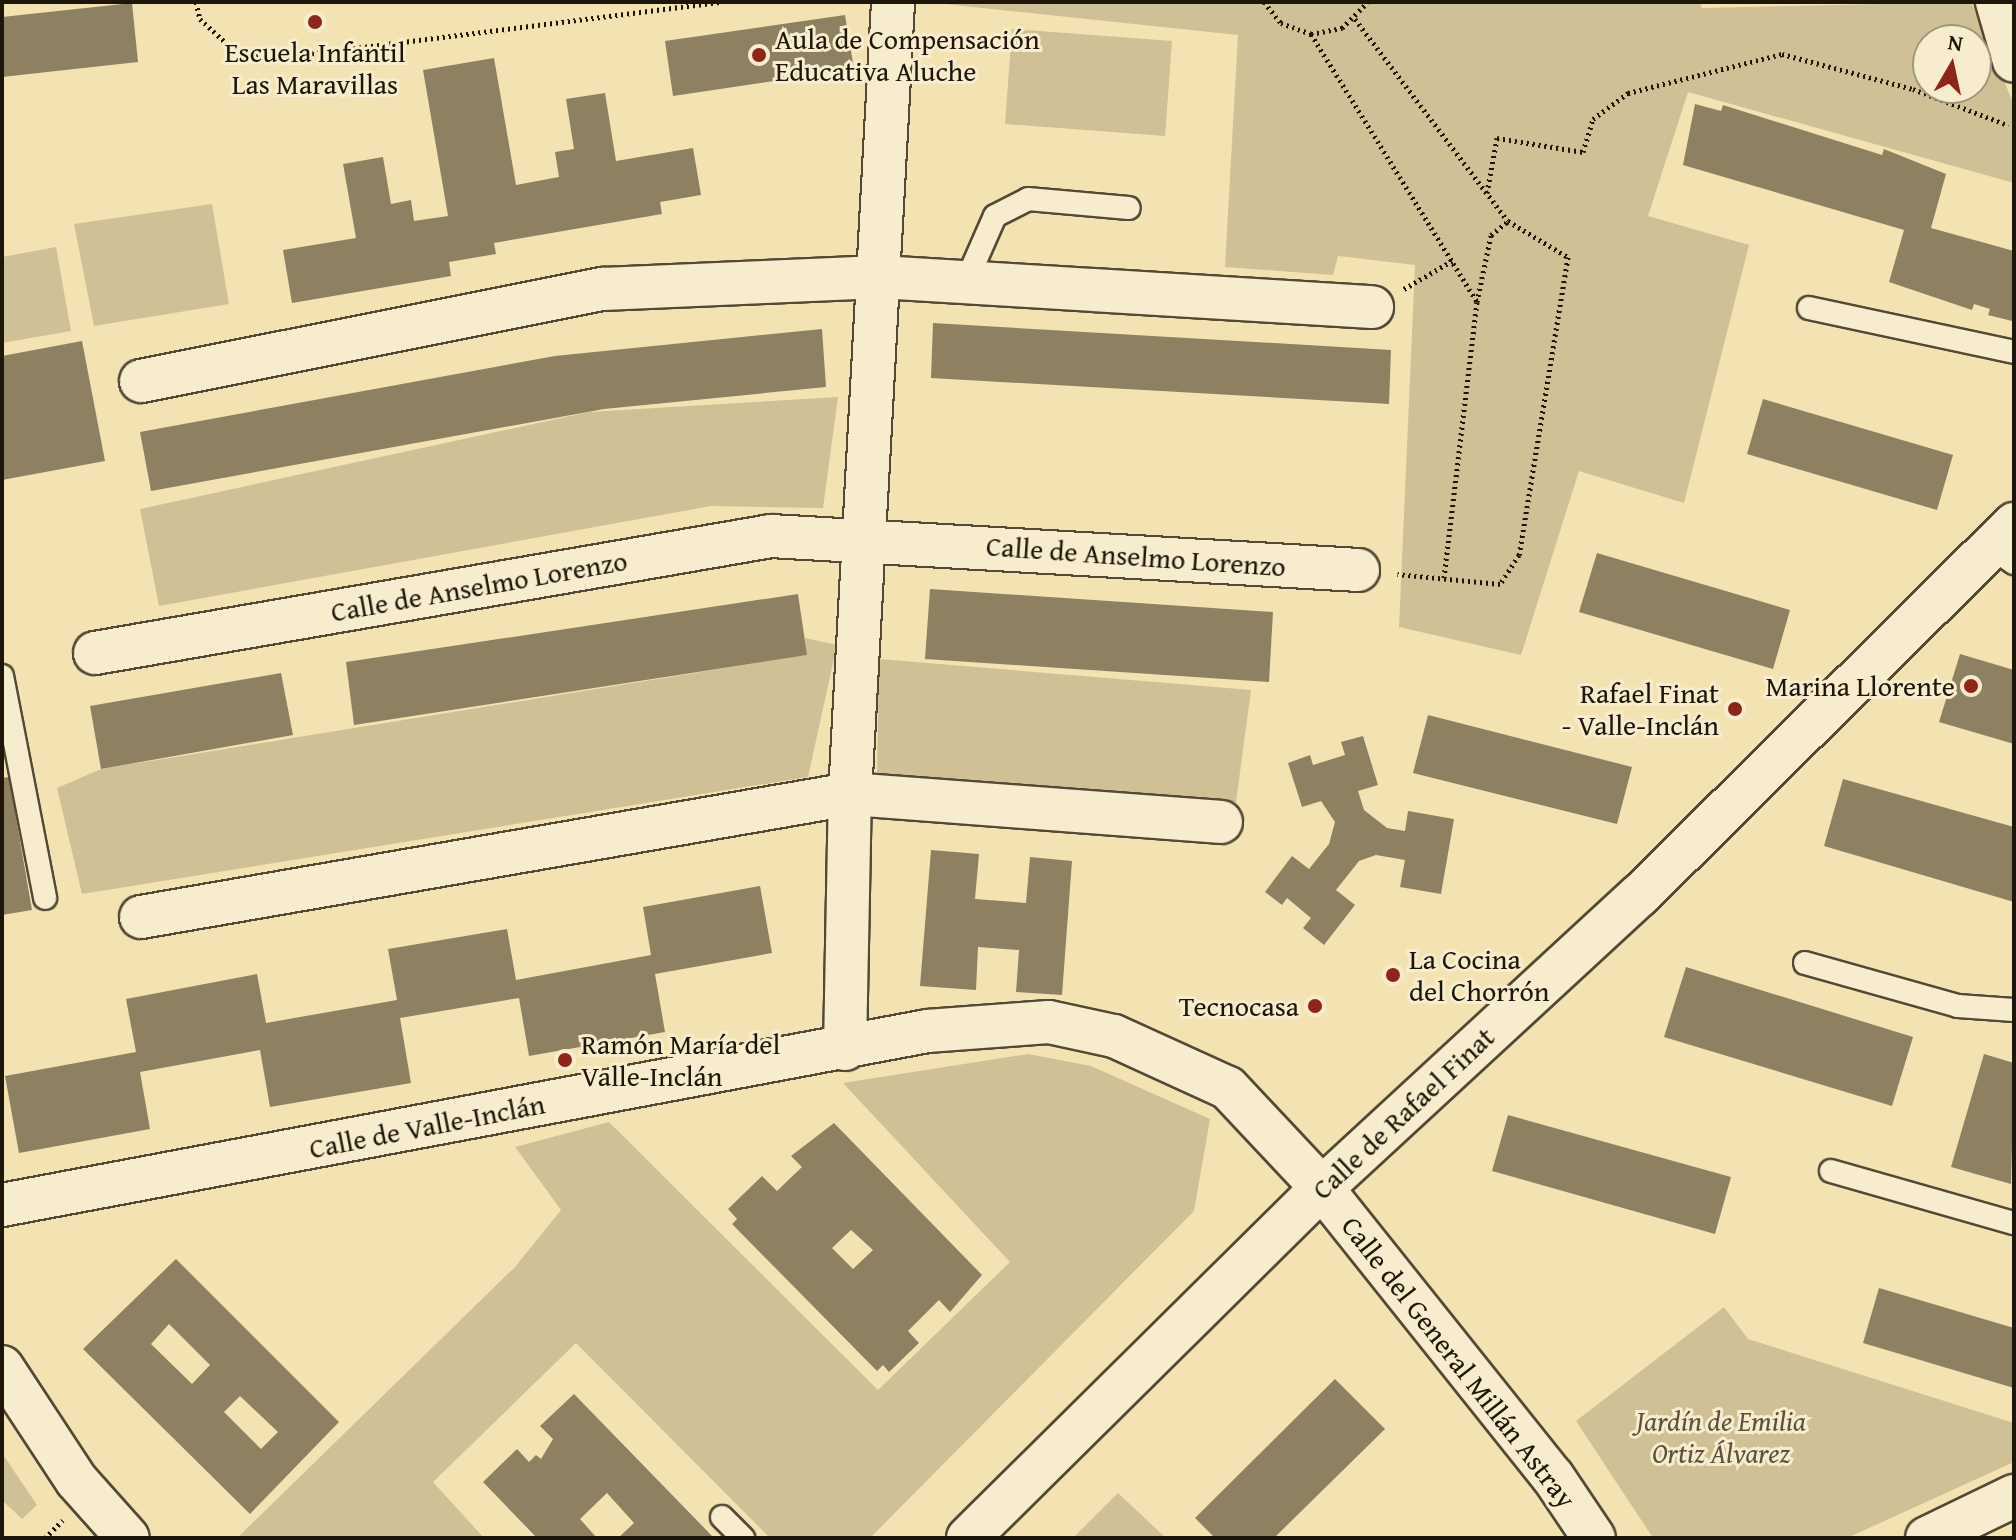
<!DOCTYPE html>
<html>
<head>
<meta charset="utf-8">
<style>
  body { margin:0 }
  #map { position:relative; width:2016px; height:1540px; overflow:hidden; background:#f3e3b3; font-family:"Gentium Book Plus",serif }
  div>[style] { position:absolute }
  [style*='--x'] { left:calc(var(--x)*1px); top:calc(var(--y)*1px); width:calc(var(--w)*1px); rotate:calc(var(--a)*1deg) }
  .green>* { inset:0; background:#cfc096 }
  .building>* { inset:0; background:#8d8162 }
  .path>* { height:5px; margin-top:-2.5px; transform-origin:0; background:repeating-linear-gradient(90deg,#1e160b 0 2px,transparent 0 6px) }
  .roads { filter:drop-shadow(2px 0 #534935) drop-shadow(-2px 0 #534935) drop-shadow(0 2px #534935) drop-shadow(0 -2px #534935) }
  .service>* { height:22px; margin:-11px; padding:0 11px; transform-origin:11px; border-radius:11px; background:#f7edce }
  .minor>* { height:42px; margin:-21px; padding:0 21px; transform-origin:21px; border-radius:21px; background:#f7edce }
  .dots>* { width:22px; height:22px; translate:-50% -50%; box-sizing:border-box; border:4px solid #f7edce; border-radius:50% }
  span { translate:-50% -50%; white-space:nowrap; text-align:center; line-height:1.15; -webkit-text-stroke:6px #f7edce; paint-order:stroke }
  .poi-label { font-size:28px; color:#1e160b }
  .left { translate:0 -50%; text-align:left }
  .right { translate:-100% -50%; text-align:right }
  .street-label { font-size:28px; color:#1e160b }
  .park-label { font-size:28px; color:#5c523c; font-style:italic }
  .frame { position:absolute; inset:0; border:4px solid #1e160b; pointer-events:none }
  .north { position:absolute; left:1912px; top:24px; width:80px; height:80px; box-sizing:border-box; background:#f7edce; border:2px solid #a09780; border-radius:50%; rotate:9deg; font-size:22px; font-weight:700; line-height:32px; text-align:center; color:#1e160b }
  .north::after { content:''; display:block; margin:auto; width:28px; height:36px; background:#8f2418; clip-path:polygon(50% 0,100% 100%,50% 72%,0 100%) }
</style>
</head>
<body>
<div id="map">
  <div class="green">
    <div style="clip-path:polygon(evenodd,926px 2px,1700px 2px,1702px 8px,1971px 2px,2014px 105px,2014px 183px,1688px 92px,1648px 216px,1749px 245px,1684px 503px,1579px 471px,1521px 655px,1399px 627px,1415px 265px,1338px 256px,1333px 275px,1225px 267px,1238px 35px,926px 2px,1928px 40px,1976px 40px,1976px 88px,1928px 88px,1928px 40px)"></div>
    <div style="clip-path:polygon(1012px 29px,1172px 41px,1165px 136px,1005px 124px)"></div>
    <div style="clip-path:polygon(212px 204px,229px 304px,94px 326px,74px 224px)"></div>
    <div style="clip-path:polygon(56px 247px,71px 331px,2px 343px,2px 257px)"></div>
    <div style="clip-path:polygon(838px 397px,823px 508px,711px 506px,159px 606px,140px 509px,589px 412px)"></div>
    <div style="clip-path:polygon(805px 638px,837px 645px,808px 777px,82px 894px,57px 788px,101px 769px,806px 655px)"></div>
    <div style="clip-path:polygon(879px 659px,1251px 690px,1236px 802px,877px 776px)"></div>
    <div style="clip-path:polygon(1028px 1054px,1091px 1066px,1210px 1119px,1194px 1211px,870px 1538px,770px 1538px,576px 1343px,433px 1482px,484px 1538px,237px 1538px,515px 1267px,561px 1210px,515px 1147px,609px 1122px,878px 1390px,1010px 1262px,843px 1083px)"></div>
    <div style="clip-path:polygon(1724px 1307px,1748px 1339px,2014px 1423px,2014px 1462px,1847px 1538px,1653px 1538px,1576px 1421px)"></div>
    <div style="clip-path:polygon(2px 1453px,37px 1505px,22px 1519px,2px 1500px)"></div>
    <div style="clip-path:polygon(1118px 1493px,1166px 1538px,1073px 1538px)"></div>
  </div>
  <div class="building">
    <div style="clip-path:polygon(132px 3px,138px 62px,2px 77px,2px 17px)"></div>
    <div style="clip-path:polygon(845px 15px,854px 69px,673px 96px,665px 41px)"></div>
    <div style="clip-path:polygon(494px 58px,516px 185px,559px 177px,555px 152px,574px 149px,566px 99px,605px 93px,616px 161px,693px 148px,701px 195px,660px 202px,662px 214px,494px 243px,496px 254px,449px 262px,451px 276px,292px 303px,283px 250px,356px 238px,343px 164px,383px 157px,391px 204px,411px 200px,414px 221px,448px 216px,423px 70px)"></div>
    <div style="clip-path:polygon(1695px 104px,1721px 111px,1723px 105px,1882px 155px,1884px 149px,1946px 174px,1931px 228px,2014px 251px,2012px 321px,1988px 315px,1990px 309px,1974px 304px,1972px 310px,1889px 282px,1904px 230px,1683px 165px)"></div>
    <div style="clip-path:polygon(933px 323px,1391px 350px,1389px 404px,931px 378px)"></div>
    <div style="clip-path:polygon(822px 329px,826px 387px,604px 409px,151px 491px,140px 432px,555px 356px)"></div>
    <div style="clip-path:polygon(82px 341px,105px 461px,2px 480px,2px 356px)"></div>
    <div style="clip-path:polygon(1763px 399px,1953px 455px,1937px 510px,1747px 454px)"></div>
    <div style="clip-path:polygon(1597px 553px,1790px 610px,1773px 669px,1579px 612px)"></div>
    <div style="clip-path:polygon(930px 589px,1273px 612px,1269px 682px,925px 659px)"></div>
    <div style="clip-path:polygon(798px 594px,807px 655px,354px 725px,346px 662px)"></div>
    <div style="clip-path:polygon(1960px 654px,2014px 670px,2014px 744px,1939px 722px)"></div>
    <div style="clip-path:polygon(281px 673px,293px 735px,101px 769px,90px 706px)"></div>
    <div style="clip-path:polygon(1428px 715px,1632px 767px,1617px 824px,1413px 773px)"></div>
    <div style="clip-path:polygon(1363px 736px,1378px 785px,1358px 791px,1364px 810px,1387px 828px,1405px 831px,1408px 811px,1454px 819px,1441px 894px,1400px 887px,1405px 860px,1376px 855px,1359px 861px,1336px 890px,1355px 905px,1324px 945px,1303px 928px,1311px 918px,1287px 898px,1282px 905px,1265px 892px,1292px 856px,1309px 869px,1329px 844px,1335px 822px,1321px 801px,1302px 807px,1288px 763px,1310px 755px,1313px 765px,1345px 755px,1341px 742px)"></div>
    <div style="clip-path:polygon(9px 777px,32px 910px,2px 915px,2px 778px)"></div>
    <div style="clip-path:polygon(1843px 779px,2014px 827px,2014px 902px,1824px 846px)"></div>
    <div style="clip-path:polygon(931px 850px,979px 854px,975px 899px,1026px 903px,1030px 857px,1072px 861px,1062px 995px,1016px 992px,1019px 950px,978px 947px,976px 990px,920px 986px)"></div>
    <div style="clip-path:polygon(760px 886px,772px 953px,655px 974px,665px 1032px,529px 1056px,519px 998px,400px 1018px,411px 1083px,270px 1107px,260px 1050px,140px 1072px,150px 1129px,19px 1153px,5px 1076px,136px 1052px,126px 999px,257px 974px,266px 1023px,397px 1000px,388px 949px,507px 929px,516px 980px,651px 955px,643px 907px)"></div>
    <div style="clip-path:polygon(1686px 967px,1913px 1037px,1892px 1106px,1664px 1037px)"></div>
    <div style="clip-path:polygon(1984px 1054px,2014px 1063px,2011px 1184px,1951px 1167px)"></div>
    <div style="clip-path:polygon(1508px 1115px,1731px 1177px,1715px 1234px,1492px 1171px)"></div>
    <div style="clip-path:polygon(evenodd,834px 1123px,982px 1275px,950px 1312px,939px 1300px,908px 1331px,919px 1343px,889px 1372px,883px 1365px,877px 1371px,732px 1224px,737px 1219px,728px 1209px,762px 1176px,777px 1191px,802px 1167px,791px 1156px,834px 1123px,851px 1230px,873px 1250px,853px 1269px,832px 1248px,851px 1230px)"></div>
    <div style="clip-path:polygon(evenodd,176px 1259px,339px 1422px,250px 1514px,83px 1349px,176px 1259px,169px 1324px,210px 1365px,192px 1384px,151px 1344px,169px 1324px,176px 1259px,240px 1396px,278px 1432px,261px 1449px,224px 1412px,240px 1396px)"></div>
    <div style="clip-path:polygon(1879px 1288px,2014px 1328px,2014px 1388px,1863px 1343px)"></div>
    <div style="clip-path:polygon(1335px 1379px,1385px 1429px,1274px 1538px,1215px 1538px,1195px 1518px)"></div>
    <div style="clip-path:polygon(574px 1394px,714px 1538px,618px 1538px,634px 1523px,607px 1493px,580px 1519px,597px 1538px,537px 1538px,483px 1482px,517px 1449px,529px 1462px,536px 1455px,541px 1459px,553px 1439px,540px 1426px)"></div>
  </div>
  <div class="path">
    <div style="--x:196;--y:2;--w:17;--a:77"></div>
    <div style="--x:200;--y:19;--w:52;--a:42.6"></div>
    <div style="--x:238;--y:54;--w:38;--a:6"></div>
    <div style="--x:276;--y:58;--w:449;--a:-7.2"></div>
    <div style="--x:1264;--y:2;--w:27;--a:51"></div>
    <div style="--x:1281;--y:23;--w:32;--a:20"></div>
    <div style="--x:1311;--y:34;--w:32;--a:-11"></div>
    <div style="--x:1342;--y:28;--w:37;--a:-45"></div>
    <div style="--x:1355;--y:19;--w:253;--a:52.9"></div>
    <div style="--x:1508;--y:221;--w:70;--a:31"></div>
    <div style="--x:1568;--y:257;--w:302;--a:99.3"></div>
    <div style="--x:1519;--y:555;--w:35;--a:123"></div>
    <div style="--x:1500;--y:584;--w:103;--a:-174.5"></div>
    <div style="--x:1311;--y:34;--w:315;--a:58.2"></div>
    <div style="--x:1487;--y:193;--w:56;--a:-79.7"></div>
    <div style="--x:1497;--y:138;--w:87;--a:9.2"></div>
    <div style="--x:1583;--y:152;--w:34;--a:-73"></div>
    <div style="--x:1593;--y:119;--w:44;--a:-36.6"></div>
    <div style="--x:1628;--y:93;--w:159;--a:-14.2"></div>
    <div style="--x:1782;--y:54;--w:136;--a:15"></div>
    <div style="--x:1913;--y:89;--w:102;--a:20.8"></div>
    <div style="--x:1404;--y:289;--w:59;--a:-30.5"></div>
    <div style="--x:1444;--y:578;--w:278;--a:-83.2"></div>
    <div style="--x:1477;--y:302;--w:68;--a:-78.2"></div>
    <div style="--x:1491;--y:235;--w:22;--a:-39"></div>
    <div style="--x:45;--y:1538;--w:25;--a:-45"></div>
  </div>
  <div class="roads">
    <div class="service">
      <div style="--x:965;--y:284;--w:74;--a:-66.2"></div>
      <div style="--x:995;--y:216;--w:37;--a:-27"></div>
      <div style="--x:1028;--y:199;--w:101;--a:5.1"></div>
      <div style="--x:1809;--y:308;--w:210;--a:12.1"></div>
      <div style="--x:1991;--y:547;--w:28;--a:35"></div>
      <div style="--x:2;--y:676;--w:226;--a:79"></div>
      <div style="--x:1805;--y:963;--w:159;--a:15.7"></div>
      <div style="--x:1958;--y:1006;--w:56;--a:4.1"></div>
      <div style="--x:1831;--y:1171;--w:190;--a:15.9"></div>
      <div style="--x:722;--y:1517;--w:30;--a:45"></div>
    </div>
    <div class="minor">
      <div style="--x:1997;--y:2;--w:61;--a:73.9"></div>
      <div style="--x:141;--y:381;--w:471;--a:-11.3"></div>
      <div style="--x:603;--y:289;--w:277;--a:-2.5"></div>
      <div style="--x:880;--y:277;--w:493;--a:3.5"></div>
      <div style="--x:95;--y:653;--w:686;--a:-9.82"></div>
      <div style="--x:771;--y:536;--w:588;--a:3.31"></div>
      <div style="--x:141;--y:917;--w:720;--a:-9.84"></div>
      <div style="--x:850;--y:794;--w:372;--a:4.3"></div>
      <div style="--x:845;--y:1049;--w:255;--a:-88.9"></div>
      <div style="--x:850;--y:794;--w:793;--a:-86.89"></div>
      <div style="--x:2;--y:1205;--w:941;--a:-10.65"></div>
      <div style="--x:927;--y:1031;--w:122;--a:-4.2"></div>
      <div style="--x:1049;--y:1022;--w:66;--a:12.2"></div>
      <div style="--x:1114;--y:1036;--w:125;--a:24.5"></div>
      <div style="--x:1228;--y:1088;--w:137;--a:46.8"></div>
      <div style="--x:1322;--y:1188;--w:370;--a:51.4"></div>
      <div style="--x:1553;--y:1477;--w:73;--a:56.1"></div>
      <div style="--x:2;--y:1367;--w:136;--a:56.7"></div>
      <div style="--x:77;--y:1481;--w:76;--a:48.2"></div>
      <div style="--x:968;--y:1538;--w:498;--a:-44.7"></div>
      <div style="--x:1322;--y:1188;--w:432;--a:-42.7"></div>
      <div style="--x:1640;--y:895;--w:527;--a:-44.77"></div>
      <div style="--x:1927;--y:1538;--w:97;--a:-25.8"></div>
    </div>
  </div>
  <div class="dots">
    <div style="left:315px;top:22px;background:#8f2418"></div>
    <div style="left:759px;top:55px;background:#8f2418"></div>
    <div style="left:1971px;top:686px;background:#8f2418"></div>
    <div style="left:1735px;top:709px;background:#8f2418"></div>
    <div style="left:1393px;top:975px;background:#8f2418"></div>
    <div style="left:1315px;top:1006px;background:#8f2418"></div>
    <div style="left:565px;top:1060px;background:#8f2418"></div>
  </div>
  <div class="poi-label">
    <span class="left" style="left:775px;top:55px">Aula de Compensación<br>Educativa Aluche</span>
    <span style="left:315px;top:68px">Escuela Infantil<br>Las Maravillas</span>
    <span class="right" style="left:1955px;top:686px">Marina Llorente</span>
    <span class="right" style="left:1719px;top:709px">Rafael Finat<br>- Valle-Inclán</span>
    <span class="left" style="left:1409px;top:975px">La Cocina<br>del Chorrón</span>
    <span class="right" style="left:1299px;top:1006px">Tecnocasa</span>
    <span class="left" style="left:581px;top:1060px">Ramón María del<br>Valle-Inclán</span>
  </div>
  <div class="street-label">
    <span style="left:1136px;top:556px;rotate:4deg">Calle de Anselmo Lorenzo</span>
    <span style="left:479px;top:586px;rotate:-10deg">Calle de Anselmo Lorenzo</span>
    <span style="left:1403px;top:1113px;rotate:-43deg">Calle de Rafael Finat</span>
    <span style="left:427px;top:1126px;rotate:-11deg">Calle de Valle-Inclán</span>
    <span style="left:1459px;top:1362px;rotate:52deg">Calle del General Millán Astray</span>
  </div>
  <div class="park-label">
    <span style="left:1721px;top:1437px">Jardín de Emilia<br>Ortiz Álvarez</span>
  </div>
  <div class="frame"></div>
  <div class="north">N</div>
</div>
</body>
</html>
